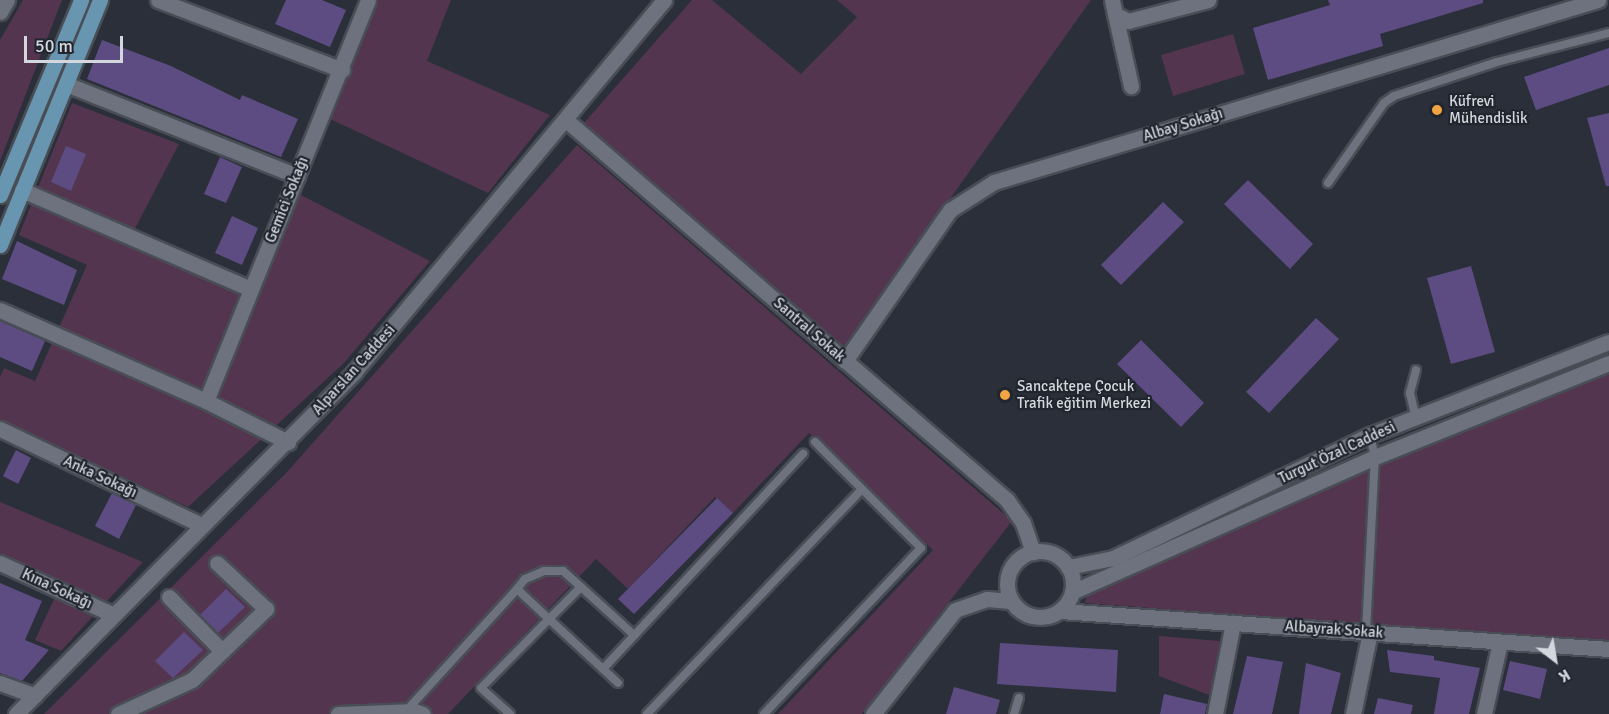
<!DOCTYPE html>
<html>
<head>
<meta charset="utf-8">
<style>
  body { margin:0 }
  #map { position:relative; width:1609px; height:714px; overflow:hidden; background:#2a2f39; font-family:Signika,sans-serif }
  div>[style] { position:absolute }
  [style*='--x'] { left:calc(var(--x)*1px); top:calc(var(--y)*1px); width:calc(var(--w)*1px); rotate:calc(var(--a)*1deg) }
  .green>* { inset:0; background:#533550 }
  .building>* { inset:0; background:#5d4c82 }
  .roads { filter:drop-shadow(2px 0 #494d55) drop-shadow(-2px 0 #494d55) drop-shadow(0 2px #494d55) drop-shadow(0 -2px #494d55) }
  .service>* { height:8px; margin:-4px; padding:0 4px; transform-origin:4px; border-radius:4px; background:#6d727e }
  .minor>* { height:15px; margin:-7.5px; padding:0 7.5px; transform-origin:7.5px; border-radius:7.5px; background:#6d727e }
  .tertiary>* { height:15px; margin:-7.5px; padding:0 7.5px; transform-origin:7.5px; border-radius:7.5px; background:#6d727e }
  .tertiary>.ring { margin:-7.5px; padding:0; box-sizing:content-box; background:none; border:15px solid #6d727e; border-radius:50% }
  .primary>* { height:15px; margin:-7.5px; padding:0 7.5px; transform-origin:7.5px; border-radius:7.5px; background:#6895b0 }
  .dots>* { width:16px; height:16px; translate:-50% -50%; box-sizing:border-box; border:3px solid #21252e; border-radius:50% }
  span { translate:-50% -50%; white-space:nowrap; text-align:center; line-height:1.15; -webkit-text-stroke:4.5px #21252e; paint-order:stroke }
  .poi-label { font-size:15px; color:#d4d7de }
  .left { translate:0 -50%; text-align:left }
  .street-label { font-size:15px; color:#d4d7de }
  .north { position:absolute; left:1525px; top:630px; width:60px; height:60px; -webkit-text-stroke:4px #21252e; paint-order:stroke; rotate:149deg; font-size:16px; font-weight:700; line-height:24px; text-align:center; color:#d4d7de }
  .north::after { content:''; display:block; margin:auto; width:21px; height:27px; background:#d4d7de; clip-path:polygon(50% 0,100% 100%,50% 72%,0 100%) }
  .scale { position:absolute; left:24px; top:36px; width:99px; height:27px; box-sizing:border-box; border:3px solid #d4d7de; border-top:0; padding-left:8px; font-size:18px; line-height:21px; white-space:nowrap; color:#d4d7de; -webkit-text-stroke:4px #21252e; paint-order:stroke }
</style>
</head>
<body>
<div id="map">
  <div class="green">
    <div style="clip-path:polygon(23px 0,62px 0,0 161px,0 40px)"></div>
    <div style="clip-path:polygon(375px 0,451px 0,427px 61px,550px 115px,488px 193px,328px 118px)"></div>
    <div style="clip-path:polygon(692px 0,712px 0,801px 74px,857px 17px,837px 0,1091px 0,845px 347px,583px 124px)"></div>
    <div style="clip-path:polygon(1233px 34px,1245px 74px,1173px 96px,1161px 55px)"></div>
    <div style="clip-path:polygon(72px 103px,179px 144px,128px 242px,254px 296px,295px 192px,430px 261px,344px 363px,188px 507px,0 420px,0 377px,4px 368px,35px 381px,87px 265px,19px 235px)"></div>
    <div style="clip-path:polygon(577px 145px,1012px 521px,862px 714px,778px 714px,933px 550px,809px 433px,733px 513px,715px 497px,628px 589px,596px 559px,448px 714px,44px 714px,286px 473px)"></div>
    <div style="clip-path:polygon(1609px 367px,1609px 643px,1085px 603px,1088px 589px)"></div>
    <div style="clip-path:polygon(0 502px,143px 562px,61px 651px,35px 640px,62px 582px,0 554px)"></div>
    <div style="clip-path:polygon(1159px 636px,1220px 641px,1212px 696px,1159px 676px)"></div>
  </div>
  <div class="building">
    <div style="clip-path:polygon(286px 0,322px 0,346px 10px,330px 47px,275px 24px)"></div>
    <div style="clip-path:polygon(1328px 0,1483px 0,1483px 3px,1380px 34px,1383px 46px,1268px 80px,1253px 28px,1330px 5px)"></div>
    <div style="clip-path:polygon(102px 40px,171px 66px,240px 100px,242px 95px,298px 119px,281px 157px,87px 79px)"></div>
    <div style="clip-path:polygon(1609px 48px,1609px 85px,1536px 110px,1524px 77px)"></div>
    <div style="clip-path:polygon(1609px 113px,1609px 186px,1606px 186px,1587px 118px)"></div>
    <div style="clip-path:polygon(66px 146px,86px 154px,71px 191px,51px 182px)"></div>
    <div style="clip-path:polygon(220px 157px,242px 167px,226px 203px,204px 194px)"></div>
    <div style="clip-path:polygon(1248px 180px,1313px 244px,1290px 269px,1224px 204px)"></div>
    <div style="clip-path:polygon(1163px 202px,1184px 222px,1121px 285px,1101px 265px)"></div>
    <div style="clip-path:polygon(232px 216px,258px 228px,242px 265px,215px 253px)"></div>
    <div style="clip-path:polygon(17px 241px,77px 270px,64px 305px,2px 279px)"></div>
    <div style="clip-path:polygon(1471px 266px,1495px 352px,1451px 364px,1427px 278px)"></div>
    <div style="clip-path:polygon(1316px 318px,1339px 339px,1269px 413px,1246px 392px)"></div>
    <div style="clip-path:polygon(0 321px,45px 341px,32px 371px,0 357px)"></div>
    <div style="clip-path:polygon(1141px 340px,1204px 403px,1181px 427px,1117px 364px)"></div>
    <div style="clip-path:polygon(16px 450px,31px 458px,18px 484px,3px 476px)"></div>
    <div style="clip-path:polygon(112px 493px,136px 505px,119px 539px,95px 526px)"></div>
    <div style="clip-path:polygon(717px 498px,733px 513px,634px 614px,618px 599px)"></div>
    <div style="clip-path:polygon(0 583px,42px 601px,25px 640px,49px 650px,22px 681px,0 673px)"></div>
    <div style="clip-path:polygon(226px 589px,245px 607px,218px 633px,200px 615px)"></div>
    <div style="clip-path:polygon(184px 632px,203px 650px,173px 678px,155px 661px)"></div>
    <div style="clip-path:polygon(1000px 643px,1118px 650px,1116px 692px,997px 684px)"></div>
    <div style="clip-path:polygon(1387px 650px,1434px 656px,1434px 660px,1480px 668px,1469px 714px,1434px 714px,1440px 678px,1390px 672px)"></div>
    <div style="clip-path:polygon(1247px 656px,1283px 662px,1272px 714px,1233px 714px)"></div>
    <div style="clip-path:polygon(1510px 661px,1547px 669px,1540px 699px,1503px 690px)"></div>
    <div style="clip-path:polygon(1306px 663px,1341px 673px,1331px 714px,1299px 714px)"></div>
    <div style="clip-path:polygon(954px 687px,1000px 700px,996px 714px,946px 714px)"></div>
    <div style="clip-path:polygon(1164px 694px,1207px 704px,1205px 714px,1160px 714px)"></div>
    <div style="clip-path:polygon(1378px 698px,1413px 705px,1411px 714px,1374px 714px)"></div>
  </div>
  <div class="roads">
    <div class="service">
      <div style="--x:1328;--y:183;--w:98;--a:-55"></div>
      <div style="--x:1384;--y:103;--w:12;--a:-35"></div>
      <div style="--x:1394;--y:96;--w:108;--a:-18.3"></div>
      <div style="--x:1497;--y:62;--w:116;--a:-14.5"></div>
      <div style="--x:1416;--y:370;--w:24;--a:105"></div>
      <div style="--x:1410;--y:393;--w:26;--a:77"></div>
      <div style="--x:581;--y:587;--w:24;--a:-138"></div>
      <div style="--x:563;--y:571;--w:19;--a:180"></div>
      <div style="--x:544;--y:571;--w:21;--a:157"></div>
      <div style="--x:525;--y:579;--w:13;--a:129"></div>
      <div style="--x:517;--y:589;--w:44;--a:43.2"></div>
      <div style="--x:549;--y:619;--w:45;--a:-45"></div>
      <div style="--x:581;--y:587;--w:72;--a:42.2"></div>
      <div style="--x:1366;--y:632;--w:175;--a:-87.1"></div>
      <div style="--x:1375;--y:457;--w:23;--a:-103"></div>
      <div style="--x:603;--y:669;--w:294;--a:-47.1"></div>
      <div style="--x:407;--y:710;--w:164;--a:-47.7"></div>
      <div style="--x:510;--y:714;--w:39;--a:-138"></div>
      <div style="--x:481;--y:688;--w:97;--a:-45.4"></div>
      <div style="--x:549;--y:619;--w:94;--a:42.8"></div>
      <div style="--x:647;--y:714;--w:311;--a:-46.3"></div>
      <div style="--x:764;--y:714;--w:228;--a:-46.6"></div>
      <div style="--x:921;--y:548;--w:150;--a:-135"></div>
      <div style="--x:1014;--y:714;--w:17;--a:-73"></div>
    </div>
    <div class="minor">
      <div style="--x:158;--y:0;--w:197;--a:20.8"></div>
      <div style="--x:1112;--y:0;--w:14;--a:78"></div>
      <div style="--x:1115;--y:14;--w:15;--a:28"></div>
      <div style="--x:1128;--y:21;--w:83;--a:-14.7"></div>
      <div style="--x:0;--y:12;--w:14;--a:-60"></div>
      <div style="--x:1115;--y:14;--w:74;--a:77.5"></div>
      <div style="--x:66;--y:84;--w:249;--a:21.7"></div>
      <div style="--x:566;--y:120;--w:582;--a:40.75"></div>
      <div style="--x:1007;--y:500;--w:28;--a:55"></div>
      <div style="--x:1023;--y:523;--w:31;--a:71"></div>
      <div style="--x:22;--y:190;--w:249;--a:23.4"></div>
      <div style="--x:0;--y:310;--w:225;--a:23.8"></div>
      <div style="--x:206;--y:401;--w:92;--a:26.6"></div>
      <div style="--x:845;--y:361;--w:184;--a:-55.2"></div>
      <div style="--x:950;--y:210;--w:52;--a:-32.5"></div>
      <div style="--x:994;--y:182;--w:631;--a:-16.77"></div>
      <div style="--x:206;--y:401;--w:432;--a:-68"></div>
      <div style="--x:0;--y:429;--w:223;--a:25.5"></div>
      <div style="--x:0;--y:563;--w:125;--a:24.5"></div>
      <div style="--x:169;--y:597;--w:76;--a:45.5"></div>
      <div style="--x:1060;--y:611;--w:550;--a:3.96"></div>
      <div style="--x:0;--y:683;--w:37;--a:20"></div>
      <div style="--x:118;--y:714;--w:81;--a:-24.7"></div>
      <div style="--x:192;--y:680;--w:103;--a:-43.8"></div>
      <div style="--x:266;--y:609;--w:67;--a:-136.8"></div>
      <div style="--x:338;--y:714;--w:76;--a:-2.3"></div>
      <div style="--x:414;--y:711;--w:9;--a:18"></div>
      <div style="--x:1215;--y:714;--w:93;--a:-78.8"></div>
      <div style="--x:1353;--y:714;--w:84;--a:-78.3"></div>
      <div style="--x:1484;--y:714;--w:74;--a:-77.5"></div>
    </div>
    <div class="tertiary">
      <div class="ring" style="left:1007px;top:551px;width:51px;height:51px"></div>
      <div style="--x:1068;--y:567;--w:46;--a:-11.3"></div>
      <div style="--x:1113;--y:558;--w:285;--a:-25.6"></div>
      <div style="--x:1370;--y:435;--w:256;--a:-21.3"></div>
      <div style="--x:1072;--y:592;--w:332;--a:-24"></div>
      <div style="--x:1375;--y:457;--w:252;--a:-21.9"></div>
      <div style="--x:16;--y:714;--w:482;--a:-45.3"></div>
      <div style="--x:355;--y:371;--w:483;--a:-50.2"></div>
      <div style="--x:873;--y:714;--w:132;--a:-51.7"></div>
      <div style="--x:955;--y:610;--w:34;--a:-19"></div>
      <div style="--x:987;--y:599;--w:23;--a:5"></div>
    </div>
    <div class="primary">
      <div style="--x:0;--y:195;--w:211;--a:-67.4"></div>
      <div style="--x:0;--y:245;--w:265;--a:-67.8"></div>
    </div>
  </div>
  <div class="dots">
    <div style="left:1437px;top:110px;background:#f3a442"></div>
    <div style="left:1005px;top:395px;background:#f3a442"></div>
  </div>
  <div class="poi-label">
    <span class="left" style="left:1449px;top:110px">Küfrevi<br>Mühendislik</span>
    <span class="left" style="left:1017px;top:395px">Sancaktepe Çocuk<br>Trafik eğitim Merkezi</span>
  </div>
  <div class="street-label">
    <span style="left:1183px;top:125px;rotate:-17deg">Albay Sokağı</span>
    <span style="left:287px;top:200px;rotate:-68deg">Gemici Sokağı</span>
    <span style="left:809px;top:330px;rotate:41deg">Santral Sokak</span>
    <span style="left:354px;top:370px;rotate:-48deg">Alparslan Caddesi</span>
    <span style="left:1337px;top:453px;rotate:-25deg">Turgut Özal Caddesi</span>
    <span style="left:100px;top:477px;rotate:25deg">Anka Sokağı</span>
    <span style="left:57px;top:589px;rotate:25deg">Kına Sokağı</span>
    <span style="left:1334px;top:630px;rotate:4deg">Albayrak Sokak</span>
  </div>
  <div class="north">K</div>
  <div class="scale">50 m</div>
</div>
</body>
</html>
